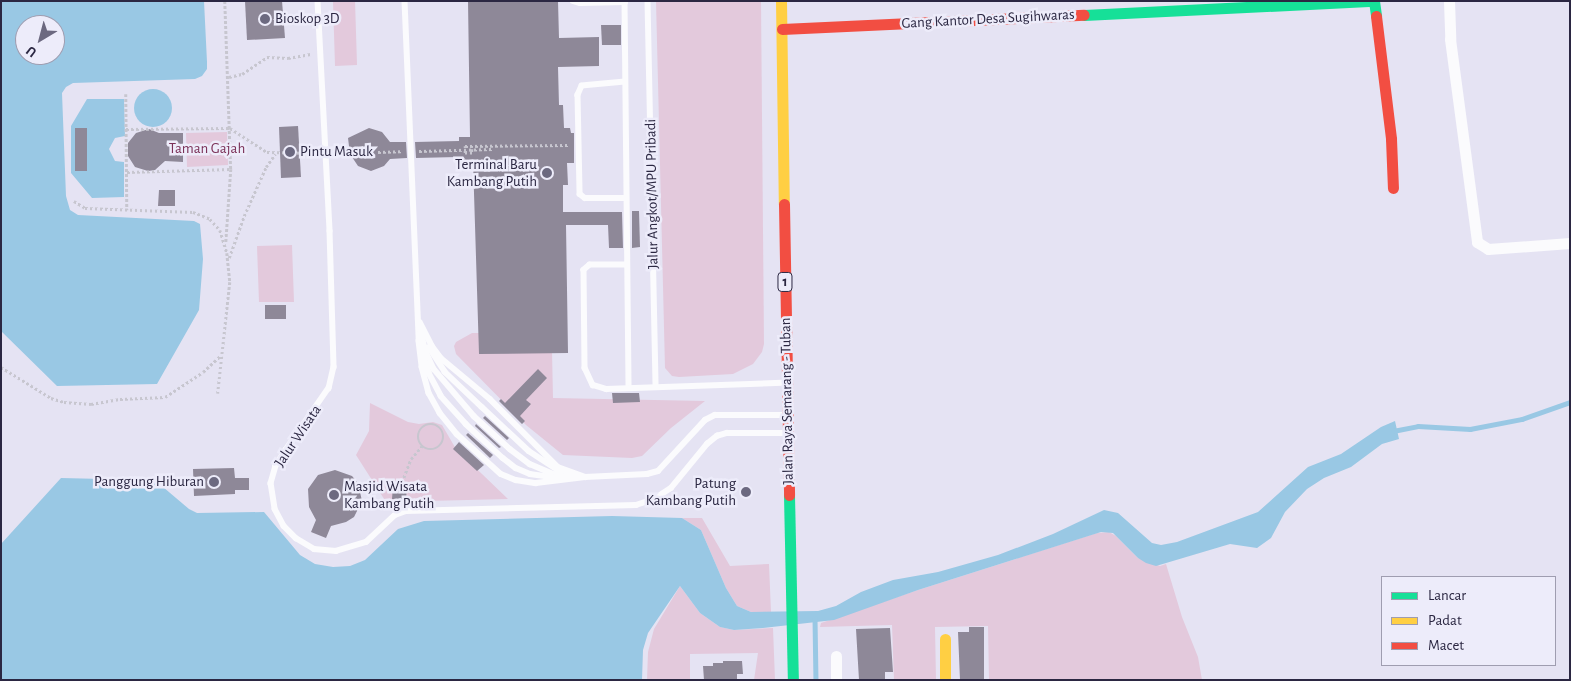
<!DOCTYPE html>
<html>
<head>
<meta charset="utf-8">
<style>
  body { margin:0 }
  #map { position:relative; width:1571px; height:681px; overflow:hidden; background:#e5e3f3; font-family:"Alegreya Sans",sans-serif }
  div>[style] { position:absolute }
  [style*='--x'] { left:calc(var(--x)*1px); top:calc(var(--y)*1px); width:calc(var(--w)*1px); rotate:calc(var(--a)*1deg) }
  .green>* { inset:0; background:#e3c9dc }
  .water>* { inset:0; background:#99c8e4 }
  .round { border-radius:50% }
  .stream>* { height:4.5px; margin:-2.25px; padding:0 2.25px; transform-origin:2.25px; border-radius:2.25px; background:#99c8e4 }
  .building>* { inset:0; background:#8e8898 }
  .path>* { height:2.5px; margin-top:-1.25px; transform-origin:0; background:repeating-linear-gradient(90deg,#c7c6cf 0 2.5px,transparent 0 5px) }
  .path>.ring { margin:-1.25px; padding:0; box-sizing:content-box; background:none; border:2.5px solid #c7c6cf; border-radius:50% }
  .lane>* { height:5.5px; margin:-2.75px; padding:0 2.75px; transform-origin:2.75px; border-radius:2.75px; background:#fbfbfd }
  .street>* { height:11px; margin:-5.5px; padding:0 5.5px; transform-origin:5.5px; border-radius:5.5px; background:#fbfbfd }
  .fast>* { height:11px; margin:-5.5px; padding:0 5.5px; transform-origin:5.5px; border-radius:5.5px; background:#16e098 }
  .slow>* { height:11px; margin:-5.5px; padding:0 5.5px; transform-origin:5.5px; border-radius:5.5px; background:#ffcf43 }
  .jam>* { height:11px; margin:-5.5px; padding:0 5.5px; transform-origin:5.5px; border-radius:5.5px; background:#f24e42 }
  .dots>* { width:14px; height:14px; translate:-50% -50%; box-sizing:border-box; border:2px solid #edecfa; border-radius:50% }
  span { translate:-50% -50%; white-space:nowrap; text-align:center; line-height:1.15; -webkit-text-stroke:5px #edecfa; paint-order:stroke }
  .shield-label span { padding:1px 4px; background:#edecfa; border:1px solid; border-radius:4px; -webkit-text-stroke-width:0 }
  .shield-label { font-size:14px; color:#2b2742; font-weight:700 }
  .poi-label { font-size:15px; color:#2b2742 }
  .left { translate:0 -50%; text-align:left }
  .right { translate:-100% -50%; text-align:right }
  .street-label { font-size:15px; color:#2b2742 }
  .park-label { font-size:15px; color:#7b3158 }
  .frame { position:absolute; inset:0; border:2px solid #2b2742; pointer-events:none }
  .legend { position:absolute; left:1381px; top:576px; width:175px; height:90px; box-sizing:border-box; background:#edecfa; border:1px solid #9f9db0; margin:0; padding:6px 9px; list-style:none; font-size:15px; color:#2b2742 }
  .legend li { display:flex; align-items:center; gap:10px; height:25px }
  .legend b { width:25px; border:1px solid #9f9db0 }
  .north { position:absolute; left:15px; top:15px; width:50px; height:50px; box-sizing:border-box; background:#edecfa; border:1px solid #9f9db0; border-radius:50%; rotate:217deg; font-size:14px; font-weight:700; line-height:20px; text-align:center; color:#2b2742 }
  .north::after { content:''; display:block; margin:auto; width:18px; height:22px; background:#6c6980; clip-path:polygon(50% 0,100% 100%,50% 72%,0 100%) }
</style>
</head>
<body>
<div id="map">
  <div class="green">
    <div style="clip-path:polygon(333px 1px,355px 1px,357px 65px,335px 66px)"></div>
    <div style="clip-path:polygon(656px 1px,761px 1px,764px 344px,762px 352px,753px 364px,733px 374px,679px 377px,672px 376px,665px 368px)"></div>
    <div style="clip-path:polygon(227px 132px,228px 165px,187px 167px,186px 133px)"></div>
    <div style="clip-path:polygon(292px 245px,294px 302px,259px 302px,257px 246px)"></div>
    <div style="clip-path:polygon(472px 333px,481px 333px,552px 351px,553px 398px,705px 401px,671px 428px,642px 456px,632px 458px,563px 455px,526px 425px,456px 354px,454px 346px,456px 342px)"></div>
    <div style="clip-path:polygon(370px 403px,408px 422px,419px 424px,433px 422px,442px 425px,456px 449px,508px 499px,386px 502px,356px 455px,369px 431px)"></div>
    <div style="clip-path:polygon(682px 518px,702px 518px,730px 566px,769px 564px,771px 612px,751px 612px,737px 606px,726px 588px,701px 530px)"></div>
    <div style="clip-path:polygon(1109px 532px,1116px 536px,1138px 558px,1160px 566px,1166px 564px,1182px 617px,1198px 657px,1202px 680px,989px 680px,988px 626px,935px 627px,936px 680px,894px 680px,892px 625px,820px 627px,821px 623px,918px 590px,1097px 533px)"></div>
    <div style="clip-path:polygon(680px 586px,700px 613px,720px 627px,734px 630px,773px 628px,775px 680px,754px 680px,758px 653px,690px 654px,690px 680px,647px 680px,648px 652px,654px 629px)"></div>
  </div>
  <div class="water">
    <div style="clip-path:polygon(evenodd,1px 1px,204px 1px,207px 62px,207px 69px,202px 76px,195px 79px,73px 83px,66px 87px,62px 93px,66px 196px,70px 210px,78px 215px,194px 221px,200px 224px,203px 259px,199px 310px,157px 384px,57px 386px,1px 331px,1px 1px,25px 25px,55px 25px,55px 55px,25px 55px,25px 25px)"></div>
    <div class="round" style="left:134px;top:89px;width:38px;height:38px"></div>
    <div style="clip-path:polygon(87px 99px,124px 99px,125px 136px,115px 138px,109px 149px,115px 161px,124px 162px,124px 197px,92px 198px,71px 173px,71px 126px)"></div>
    <div style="clip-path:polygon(1395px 421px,1399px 439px,1382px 444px,1351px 467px,1324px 478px,1307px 489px,1285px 512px,1271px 538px,1257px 548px,1230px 544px,1156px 566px,1146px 563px,1138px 558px,1113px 533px,1101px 532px,918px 590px,834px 620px,763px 628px,734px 630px,720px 627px,700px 613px,680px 586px,648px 633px,643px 650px,642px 680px,1px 680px,1px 544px,61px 478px,146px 480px,163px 487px,189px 509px,197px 513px,264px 512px,300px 555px,315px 564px,333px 567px,350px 566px,365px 560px,398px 529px,424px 521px,612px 516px,682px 518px,701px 530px,726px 588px,737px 606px,751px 612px,818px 611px,836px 606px,861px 592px,893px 580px,938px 572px,998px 555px,1053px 534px,1104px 510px,1118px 513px,1152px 543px,1161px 545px,1177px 542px,1258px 512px,1308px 467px,1341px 454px,1381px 427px)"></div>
  </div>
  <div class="stream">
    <div style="--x:1393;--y:431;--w:25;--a:-11"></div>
    <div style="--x:1418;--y:426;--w:52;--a:3.3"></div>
    <div style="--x:1470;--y:429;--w:53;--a:-10.9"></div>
    <div style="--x:1522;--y:419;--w:51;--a:-19.5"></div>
    <div style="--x:815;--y:618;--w:62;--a:89.1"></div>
  </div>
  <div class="building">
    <div style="clip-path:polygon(245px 1px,282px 1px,285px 38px,247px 40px)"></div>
    <div style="clip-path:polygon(468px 1px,558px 1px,559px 38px,599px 37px,599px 66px,558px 67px,559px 105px,563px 105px,564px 128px,570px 128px,571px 133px,574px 133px,574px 163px,567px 163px,568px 185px,563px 185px,563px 212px,622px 212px,623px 248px,609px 248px,608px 225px,566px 225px,568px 353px,479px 354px,473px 161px,457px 161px,457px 157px,416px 158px,415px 142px,459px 141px,459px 137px,470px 137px)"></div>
    <div style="clip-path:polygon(601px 25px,621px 25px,621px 45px,602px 45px)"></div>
    <div style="clip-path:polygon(298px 126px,301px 177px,281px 178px,279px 127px)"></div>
    <div style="clip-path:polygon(75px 128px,87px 128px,87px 171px,75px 171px)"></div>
    <div style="clip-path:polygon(369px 128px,382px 132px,390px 142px,406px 142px,407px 158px,390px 159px,384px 166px,371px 171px,358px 166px,350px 154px,348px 138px)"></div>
    <div style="clip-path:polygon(149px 129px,159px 133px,183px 133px,183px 162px,165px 161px,155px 170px,148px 171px,135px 167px,128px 156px,128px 143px,136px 133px)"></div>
    <div style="clip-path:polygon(159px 190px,175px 190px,175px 206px,158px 206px)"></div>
    <div style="clip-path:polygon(632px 211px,639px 211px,640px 247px,632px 248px)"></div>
    <div style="clip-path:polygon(265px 305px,286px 305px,286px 319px,265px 319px)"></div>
    <div style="clip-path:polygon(538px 369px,547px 378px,526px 400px,531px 404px,520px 416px,525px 421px,522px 424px,499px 401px,501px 399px,505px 403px)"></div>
    <div style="clip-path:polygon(612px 393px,639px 393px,640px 402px,613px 403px)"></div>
    <div style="clip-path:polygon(485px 416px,509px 438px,507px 440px,483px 418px)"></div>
    <div style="clip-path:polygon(476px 424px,501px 447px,499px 448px,475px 426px)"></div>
    <div style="clip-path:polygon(468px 433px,493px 455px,490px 458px,466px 435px)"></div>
    <div style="clip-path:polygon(459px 442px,484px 465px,477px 471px,453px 449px)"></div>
    <div style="clip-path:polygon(234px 468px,235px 478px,249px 478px,249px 490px,235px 490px,235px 494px,194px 496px,193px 469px)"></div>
    <div style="clip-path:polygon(335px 470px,352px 476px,358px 483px,362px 501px,354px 517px,346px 522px,331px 526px,326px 538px,311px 532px,316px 520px,309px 507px,308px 489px,318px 475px)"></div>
    <div style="clip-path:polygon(393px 486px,407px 487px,406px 500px,392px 499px)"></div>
    <div style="clip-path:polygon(969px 627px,984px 627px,984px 680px,960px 680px,958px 632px,969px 632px)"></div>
    <div style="clip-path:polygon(890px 628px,893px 672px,885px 672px,885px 680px,859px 680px,856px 629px)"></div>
    <div style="clip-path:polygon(723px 661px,742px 661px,743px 674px,737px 674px,737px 680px,704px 680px,703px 666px,713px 666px,713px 663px,723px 663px)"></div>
  </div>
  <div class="path">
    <div style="--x:225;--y:1;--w:168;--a:88"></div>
    <div style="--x:231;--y:169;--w:73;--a:93.9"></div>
    <div style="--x:229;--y:77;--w:13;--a:-13"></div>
    <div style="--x:242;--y:74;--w:30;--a:-34"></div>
    <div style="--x:267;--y:57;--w:21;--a:3"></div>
    <div style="--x:288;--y:58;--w:23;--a:-10"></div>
    <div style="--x:126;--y:94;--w:116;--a:89.5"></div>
    <div style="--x:126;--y:129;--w:104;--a:-0.6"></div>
    <div style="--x:230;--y:128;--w:44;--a:33"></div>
    <div style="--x:267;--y:152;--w:48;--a:1.2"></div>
    <div style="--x:472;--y:149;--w:4;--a:90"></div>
    <div style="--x:472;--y:153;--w:7;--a:180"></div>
    <div style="--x:465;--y:153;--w:7;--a:-90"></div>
    <div style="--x:465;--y:146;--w:105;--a:-0.5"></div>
    <div style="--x:419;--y:151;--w:74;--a:-1.5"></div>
    <div style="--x:378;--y:152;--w:23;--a:-2"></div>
    <div style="--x:336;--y:153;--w:13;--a:-4"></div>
    <div style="--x:127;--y:172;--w:104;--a:-1.7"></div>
    <div style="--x:74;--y:201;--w:13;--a:32"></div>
    <div style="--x:85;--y:208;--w:108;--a:2.1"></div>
    <div style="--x:193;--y:212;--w:18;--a:22"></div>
    <div style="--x:210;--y:219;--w:15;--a:48"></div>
    <div style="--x:220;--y:230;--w:24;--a:73"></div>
    <div style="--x:227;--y:253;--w:29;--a:84"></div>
    <div style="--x:230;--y:282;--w:112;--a:96.2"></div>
    <div style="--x:229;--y:258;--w:45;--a:-70.3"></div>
    <div style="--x:244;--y:216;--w:54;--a:-65.8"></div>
    <div style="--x:266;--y:167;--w:16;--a:-55"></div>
    <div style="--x:1;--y:367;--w:59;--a:31.8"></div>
    <div style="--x:51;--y:398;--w:14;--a:17"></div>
    <div style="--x:64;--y:402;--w:27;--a:4"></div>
    <div style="--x:91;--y:404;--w:29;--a:-10"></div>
    <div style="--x:120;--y:399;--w:45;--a:-2.5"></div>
    <div style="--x:165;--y:397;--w:45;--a:-33.3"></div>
    <div style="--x:203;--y:372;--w:25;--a:-43"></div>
    <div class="ring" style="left:418px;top:424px;width:23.5px;height:23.5px"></div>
    <div style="--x:400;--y:487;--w:30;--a:-69"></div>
    <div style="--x:411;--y:459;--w:17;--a:-50"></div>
  </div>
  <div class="lane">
    <div style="--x:318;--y:1;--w:230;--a:87"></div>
    <div style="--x:330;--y:231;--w:136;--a:88.3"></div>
    <div style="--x:334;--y:367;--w:22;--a:103"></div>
    <div style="--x:329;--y:388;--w:75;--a:124.7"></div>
    <div style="--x:286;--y:450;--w:19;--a:122"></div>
    <div style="--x:276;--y:466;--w:18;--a:106"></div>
    <div style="--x:271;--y:483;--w:26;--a:81"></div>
    <div style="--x:275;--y:509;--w:19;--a:62"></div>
    <div style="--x:284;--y:526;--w:17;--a:45"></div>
    <div style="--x:296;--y:538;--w:21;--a:31"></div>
    <div style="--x:314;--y:549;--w:22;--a:5"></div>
    <div style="--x:336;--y:551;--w:31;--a:-17"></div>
    <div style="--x:366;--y:542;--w:40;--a:-43"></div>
    <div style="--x:395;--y:515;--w:12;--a:-20"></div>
    <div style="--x:406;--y:511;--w:230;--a:-1.5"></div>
    <div style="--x:636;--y:505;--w:19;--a:-18"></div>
    <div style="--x:654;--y:499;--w:20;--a:-33"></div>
    <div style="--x:671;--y:488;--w:57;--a:-50.7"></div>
    <div style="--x:707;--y:444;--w:13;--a:-39"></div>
    <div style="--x:717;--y:436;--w:10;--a:-17"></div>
    <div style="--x:727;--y:433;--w:56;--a:0"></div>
    <div style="--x:405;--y:1;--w:340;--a:87.6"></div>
    <div style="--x:419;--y:341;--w:26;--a:83"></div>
    <div style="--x:422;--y:367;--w:27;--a:75"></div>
    <div style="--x:429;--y:393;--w:23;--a:61"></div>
    <div style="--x:440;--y:413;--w:27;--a:51"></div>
    <div style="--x:457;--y:434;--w:59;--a:42.3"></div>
    <div style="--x:501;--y:474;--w:16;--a:22"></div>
    <div style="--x:516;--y:480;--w:20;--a:9"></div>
    <div style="--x:536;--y:483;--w:49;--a:-7"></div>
    <div style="--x:573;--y:1;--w:7;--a:16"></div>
    <div style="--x:580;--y:3;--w:45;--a:-1.3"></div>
    <div style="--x:625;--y:1;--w:387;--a:89.4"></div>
    <div style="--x:648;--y:1;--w:386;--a:88.8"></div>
    <div style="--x:625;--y:82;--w:43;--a:174.7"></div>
    <div style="--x:582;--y:86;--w:10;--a:114"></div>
    <div style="--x:578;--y:95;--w:99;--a:88.8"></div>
    <div style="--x:580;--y:194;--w:6;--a:39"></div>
    <div style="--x:585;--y:198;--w:41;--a:0"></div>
    <div style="--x:627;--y:265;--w:37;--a:180"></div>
    <div style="--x:590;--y:265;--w:8;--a:140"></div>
    <div style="--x:584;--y:270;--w:98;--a:89.4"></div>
    <div style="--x:585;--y:368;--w:19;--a:65"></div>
    <div style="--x:593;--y:385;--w:14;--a:17"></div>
    <div style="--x:606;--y:389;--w:176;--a:-2"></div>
    <div style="--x:420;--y:322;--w:27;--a:63"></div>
    <div style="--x:432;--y:346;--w:15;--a:53"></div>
    <div style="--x:441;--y:358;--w:64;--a:39.9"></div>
    <div style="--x:490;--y:399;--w:96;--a:45"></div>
    <div style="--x:558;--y:467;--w:29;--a:20"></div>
    <div style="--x:585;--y:477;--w:62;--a:-2.8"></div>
    <div style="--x:647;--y:474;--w:11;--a:-15"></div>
    <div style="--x:658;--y:471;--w:69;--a:-47.3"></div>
    <div style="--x:705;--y:420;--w:11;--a:-27"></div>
    <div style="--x:715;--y:415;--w:68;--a:0"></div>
    <div style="--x:421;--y:331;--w:22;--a:77"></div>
    <div style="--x:426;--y:352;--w:19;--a:65"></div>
    <div style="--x:434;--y:369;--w:62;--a:49.6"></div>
    <div style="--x:474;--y:416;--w:49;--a:42.5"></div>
    <div style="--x:510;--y:449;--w:25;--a:37"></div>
    <div style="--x:530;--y:464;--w:25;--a:23"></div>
    <div style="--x:553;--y:474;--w:22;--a:5"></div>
    <div style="--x:429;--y:347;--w:30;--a:57"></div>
    <div style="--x:445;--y:372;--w:51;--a:43.4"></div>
    <div style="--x:482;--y:407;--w:64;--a:43.1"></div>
    <div style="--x:529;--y:451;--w:38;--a:33"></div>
    <div style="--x:423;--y:354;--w:20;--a:72"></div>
    <div style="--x:429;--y:373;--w:26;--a:62"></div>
    <div style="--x:441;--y:396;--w:38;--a:48"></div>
    <div style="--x:466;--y:424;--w:50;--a:42.6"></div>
    <div style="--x:503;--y:458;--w:16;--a:38"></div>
    <div style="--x:516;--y:468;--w:15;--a:23"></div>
    <div style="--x:530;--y:474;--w:29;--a:8"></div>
  </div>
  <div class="street">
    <div style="--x:1449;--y:1;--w:38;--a:88"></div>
    <div style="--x:1450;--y:39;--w:205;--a:82.4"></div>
    <div style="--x:1477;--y:242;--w:13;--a:32"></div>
    <div style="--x:1488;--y:249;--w:82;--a:-4.2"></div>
    <div style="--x:836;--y:656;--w:24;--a:90"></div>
  </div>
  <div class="fast">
    <div style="--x:1084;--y:15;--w:290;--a:-2.8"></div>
    <div style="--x:1374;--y:1;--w:15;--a:82"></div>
    <div style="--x:789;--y:495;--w:185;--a:88.8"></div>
  </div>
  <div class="slow">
    <div style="--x:781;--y:1;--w:203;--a:89.2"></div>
    <div style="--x:945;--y:639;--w:41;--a:90"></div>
  </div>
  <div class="jam">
    <div style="--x:1376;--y:16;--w:124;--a:83"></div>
    <div style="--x:1391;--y:139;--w:49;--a:87.7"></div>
    <div style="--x:782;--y:29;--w:302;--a:-2.7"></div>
    <div style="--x:784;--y:204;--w:291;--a:89"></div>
  </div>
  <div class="dots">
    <div style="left:265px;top:19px;background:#6c6980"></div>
    <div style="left:290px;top:152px;background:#6c6980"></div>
    <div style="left:547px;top:173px;background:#6c6980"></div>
    <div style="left:214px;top:482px;background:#6c6980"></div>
    <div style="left:746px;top:492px;background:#6c6980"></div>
    <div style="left:334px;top:495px;background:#6c6980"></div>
  </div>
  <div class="shield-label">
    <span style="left:785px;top:282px">1</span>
  </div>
  <div class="poi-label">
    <span class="left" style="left:275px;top:19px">Bioskop 3D</span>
    <span class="left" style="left:300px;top:152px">Pintu Masuk</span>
    <span class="right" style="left:537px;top:173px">Terminal Baru<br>Kambang Putih</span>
    <span class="right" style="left:204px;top:482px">Panggung Hiburan</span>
    <span class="right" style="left:736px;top:492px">Patung<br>Kambang Putih</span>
    <span class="left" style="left:344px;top:495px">Masjid Wisata<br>Kambang Putih</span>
  </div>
  <div class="street-label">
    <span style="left:988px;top:19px;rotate:-3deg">Gang Kantor Desa Sugihwaras</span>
    <span style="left:652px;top:194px;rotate:-91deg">Jalur Angkot/MPU Pribadi</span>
    <span style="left:787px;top:401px;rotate:-91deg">Jalan Raya Semarang - Tuban</span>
    <span style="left:298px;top:436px;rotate:-56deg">Jalur Wisata</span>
  </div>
  <div class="park-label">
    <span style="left:207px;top:149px">Taman Gajah</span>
  </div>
  <div class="frame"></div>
  <ul class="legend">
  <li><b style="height:6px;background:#16e098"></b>Lancar</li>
  <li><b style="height:6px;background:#ffcf43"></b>Padat</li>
  <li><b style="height:6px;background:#f24e42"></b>Macet</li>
  </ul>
  <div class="north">U</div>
</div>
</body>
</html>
